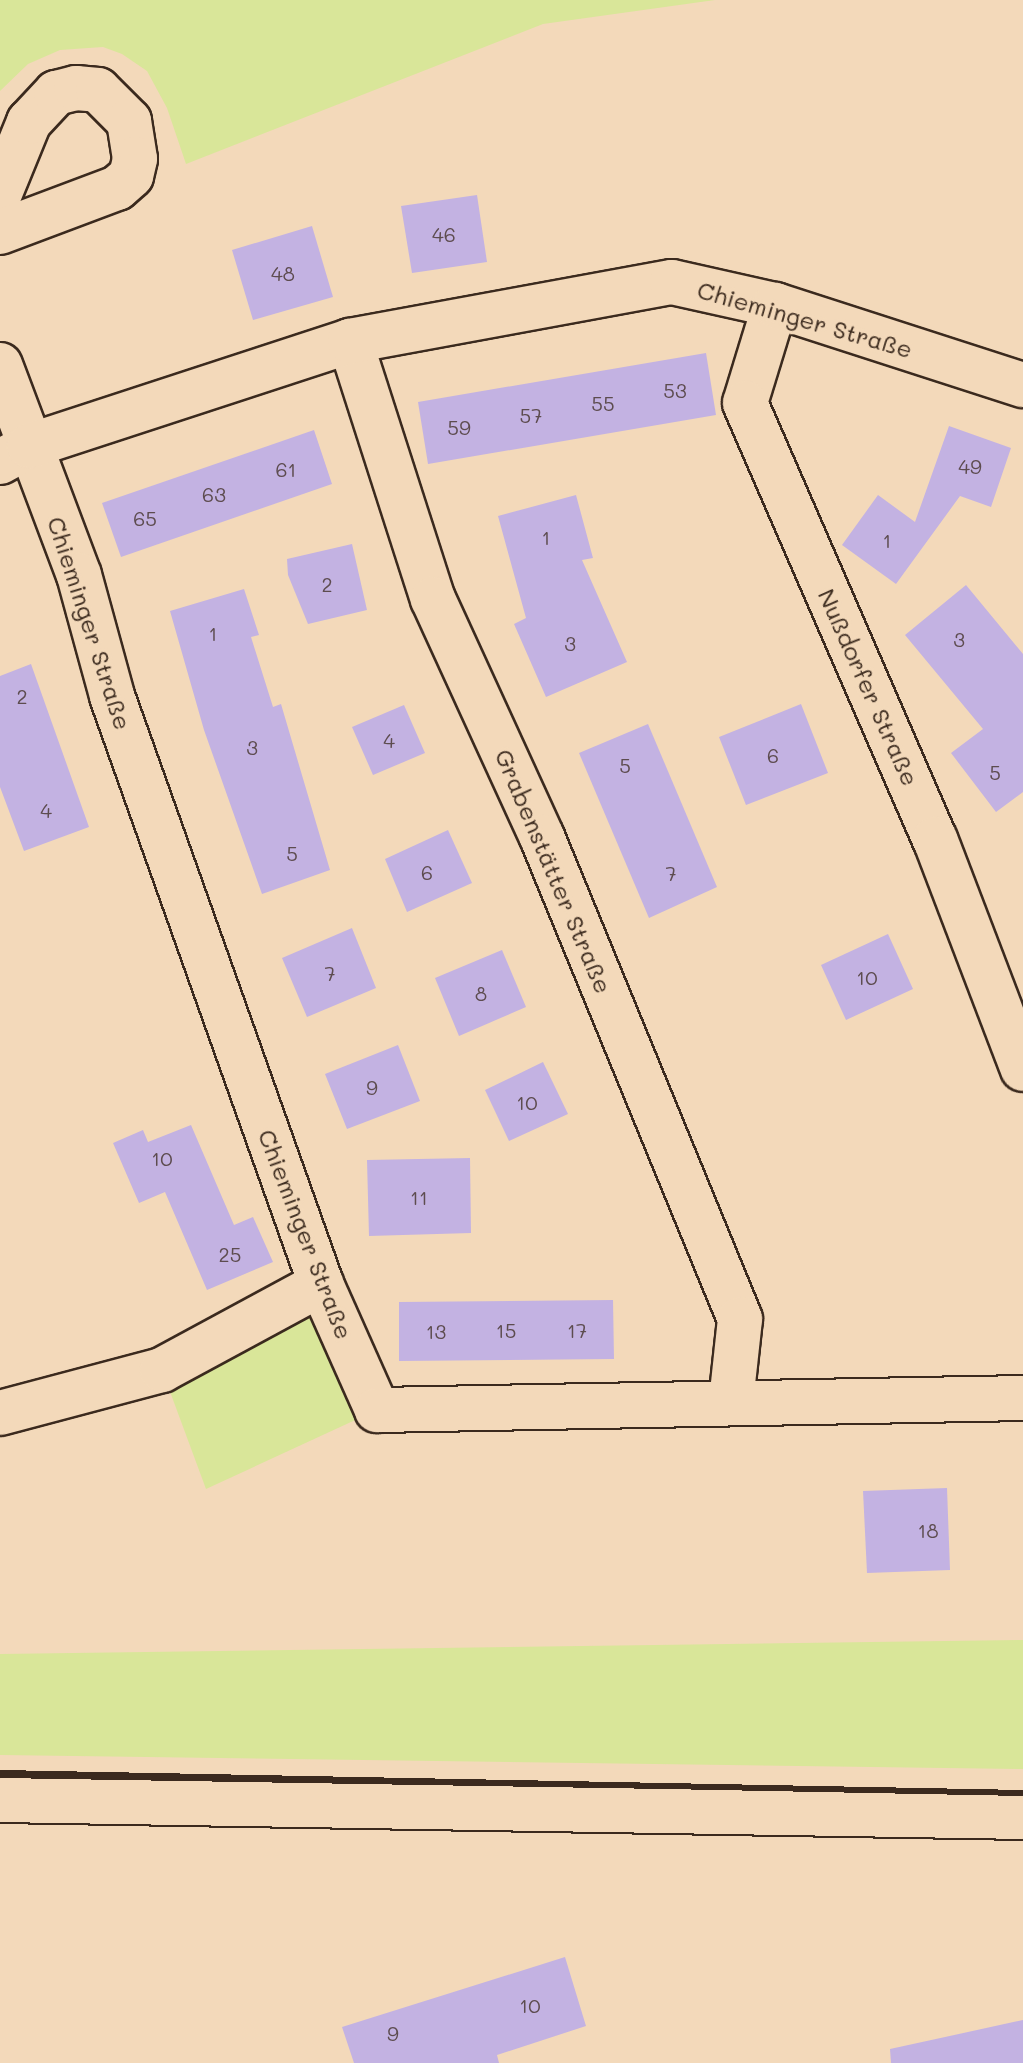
<!DOCTYPE html>
<html>
<head>
<meta charset="utf-8">
<style>
  body { margin:0 }
  #map { position:relative; width:1023px; height:2063px; overflow:hidden; background:#f3d9ba; font-family:Mali,sans-serif }
  div>[style] { position:absolute }
  [style*='--x'] { left:calc(var(--x)*1px); top:calc(var(--y)*1px); width:calc(var(--w)*1px); rotate:calc(var(--a)*1deg) }
  .green>* { inset:0; background:#d9e699 }
  .building>* { inset:0; background:#c3b2e2 }
  .roads { filter:drop-shadow(2px 0 #3b2a1e) drop-shadow(-2px 0 #3b2a1e) drop-shadow(0 2px #3b2a1e) drop-shadow(0 -2px #3b2a1e) }
  .minor>* { height:44px; margin:-22px; padding:0 22px; transform-origin:22px; border-radius:22px; background:#f3d9ba }
  .rail>* { height:6px; margin:-3px; padding:0 3px; transform-origin:3px; border-radius:3px; background:#3b2a1e }
  span { translate:-50% -50%; white-space:nowrap; text-align:center; line-height:1.15; -webkit-text-stroke:7px #f3d9ba; paint-order:stroke }
  .number-label { font-size:20px; color:#5d4c4f }
  .number-label span { -webkit-text-stroke-width:0 }
  .street-label { font-size:24px; color:#3b2a1e }
</style>
</head>
<body>
<div id="map">
  <div class="green">
    <div style="clip-path:polygon(0 0,715px 0,543px 24px,186px 164px,167px 108px,147px 71px,122px 54px,103px 47px,60px 50px,28px 64px,0 91px)"></div>
    <div style="clip-path:polygon(321px 1284px,377px 1410px,206px 1489px,162px 1370px)"></div>
    <div style="clip-path:polygon(1023px 1640px,1023px 1769px,0 1755px,0 1654px)"></div>
  </div>
  <div class="building">
    <div style="clip-path:polygon(477px 195px,487px 262px,412px 273px,401px 206px)"></div>
    <div style="clip-path:polygon(312px 226px,333px 297px,253px 320px,232px 250px)"></div>
    <div style="clip-path:polygon(706px 353px,716px 415px,428px 464px,418px 402px)"></div>
    <div style="clip-path:polygon(949px 426px,1011px 448px,991px 507px,960px 496px,896px 584px,842px 545px,878px 495px,915px 522px)"></div>
    <div style="clip-path:polygon(314px 430px,332px 484px,121px 557px,102px 503px)"></div>
    <div style="clip-path:polygon(576px 495px,593px 558px,582px 560px,627px 662px,546px 697px,514px 624px,526px 618px,498px 516px)"></div>
    <div style="clip-path:polygon(352px 544px,367px 610px,308px 624px,288px 575px,287px 559px)"></div>
    <div style="clip-path:polygon(966px 585px,1023px 654px,1023px 792px,996px 812px,951px 753px,983px 729px,905px 635px)"></div>
    <div style="clip-path:polygon(244px 589px,259px 635px,251px 637px,273px 707px,281px 704px,330px 870px,262px 894px,204px 730px,170px 611px)"></div>
    <div style="clip-path:polygon(31px 664px,89px 827px,24px 851px,0 787px,0 676px)"></div>
    <div style="clip-path:polygon(801px 704px,828px 773px,746px 805px,719px 737px)"></div>
    <div style="clip-path:polygon(404px 705px,425px 753px,373px 775px,352px 727px)"></div>
    <div style="clip-path:polygon(648px 724px,717px 887px,649px 918px,579px 753px)"></div>
    <div style="clip-path:polygon(448px 830px,472px 883px,407px 912px,385px 859px)"></div>
    <div style="clip-path:polygon(352px 928px,376px 988px,307px 1017px,282px 958px)"></div>
    <div style="clip-path:polygon(888px 934px,913px 989px,846px 1020px,821px 965px)"></div>
    <div style="clip-path:polygon(502px 950px,526px 1007px,459px 1036px,435px 978px)"></div>
    <div style="clip-path:polygon(398px 1045px,420px 1101px,347px 1129px,325px 1074px)"></div>
    <div style="clip-path:polygon(543px 1062px,568px 1114px,509px 1141px,485px 1090px)"></div>
    <div style="clip-path:polygon(191px 1125px,234px 1225px,253px 1217px,273px 1262px,207px 1290px,165px 1192px,139px 1203px,113px 1143px,143px 1130px,148px 1142px)"></div>
    <div style="clip-path:polygon(470px 1158px,471px 1233px,369px 1236px,367px 1160px)"></div>
    <div style="clip-path:polygon(613px 1300px,614px 1359px,399px 1361px,399px 1302px)"></div>
    <div style="clip-path:polygon(947px 1488px,950px 1570px,867px 1573px,863px 1491px)"></div>
    <div style="clip-path:polygon(565px 1957px,586px 2026px,497px 2055px,499px 2063px,354px 2063px,342px 2027px)"></div>
    <div style="clip-path:polygon(1023px 2020px,1023px 2063px,891px 2063px,890px 2049px)"></div>
  </div>
  <div class="roads">
    <div class="minor">
      <div style="--x:0;--y:193;--w:77;--a:-67.8"></div>
      <div style="--x:29;--y:122;--w:40;--a:-47"></div>
      <div style="--x:56;--y:93;--w:21;--a:-14"></div>
      <div style="--x:76;--y:88;--w:22;--a:5"></div>
      <div style="--x:98;--y:90;--w:44;--a:45"></div>
      <div style="--x:129;--y:121;--w:38;--a:81"></div>
      <div style="--x:135;--y:159;--w:17;--a:103"></div>
      <div style="--x:131;--y:176;--w:18;--a:139"></div>
      <div style="--x:117;--y:188;--w:125;--a:159.4"></div>
      <div style="--x:775;--y:305;--w:102;--a:107"></div>
      <div style="--x:745;--y:403;--w:476;--a:66.5"></div>
      <div style="--x:935;--y:839;--w:246;--a:69.1"></div>
      <div style="--x:350;--y:341;--w:271;--a:72.2"></div>
      <div style="--x:433;--y:599;--w:262;--a:65.4"></div>
      <div style="--x:542;--y:837;--w:521;--a:67.67"></div>
      <div style="--x:740;--y:1319;--w:83;--a:96.2"></div>
      <div style="--x:0;--y:365;--w:224;--a:69.4"></div>
      <div style="--x:79;--y:575;--w:125;--a:74.7"></div>
      <div style="--x:112;--y:696;--w:624;--a:70.43"></div>
      <div style="--x:321;--y:1284;--w:138;--a:66"></div>
      <div style="--x:377;--y:1410;--w:646;--a:-1.06"></div>
      <div style="--x:0;--y:462;--w:33;--a:-29"></div>
      <div style="--x:29;--y:446;--w:338;--a:-18.1"></div>
      <div style="--x:350;--y:341;--w:327;--a:-10.4"></div>
      <div style="--x:672;--y:282;--w:106;--a:12.6"></div>
      <div style="--x:775;--y:305;--w:261;--a:17.9"></div>
      <div style="--x:0;--y:1413;--w:168;--a:-14.9"></div>
      <div style="--x:162;--y:1370;--w:181;--a:-28.4"></div>
      <div style="--x:0;--y:1800;--w:1023;--a:0.95"></div>
    </div>
  </div>
  <div class="rail">
    <div style="--x:0;--y:1773;--w:1023;--a:1.12"></div>
  </div>
  <div class="number-label">
    <span style="left:444px;top:234px">46</span>
    <span style="left:283px;top:273px">48</span>
    <span style="left:675px;top:390px">53</span>
    <span style="left:603px;top:403px">55</span>
    <span style="left:531px;top:415px">57</span>
    <span style="left:459px;top:427px">59</span>
    <span style="left:970px;top:466px">49</span>
    <span style="left:286px;top:469px">61</span>
    <span style="left:214px;top:494px">63</span>
    <span style="left:145px;top:518px">65</span>
    <span style="left:546px;top:537px">1</span>
    <span style="left:887px;top:540px">1</span>
    <span style="left:327px;top:584px">2</span>
    <span style="left:213px;top:633px">1</span>
    <span style="left:959px;top:639px">3</span>
    <span style="left:570px;top:643px">3</span>
    <span style="left:22px;top:696px">2</span>
    <span style="left:389px;top:740px">4</span>
    <span style="left:252px;top:747px">3</span>
    <span style="left:773px;top:755px">6</span>
    <span style="left:625px;top:765px">5</span>
    <span style="left:995px;top:772px">5</span>
    <span style="left:46px;top:810px">4</span>
    <span style="left:292px;top:853px">5</span>
    <span style="left:427px;top:872px">6</span>
    <span style="left:671px;top:873px">7</span>
    <span style="left:330px;top:973px">7</span>
    <span style="left:867px;top:977px">10</span>
    <span style="left:481px;top:993px">8</span>
    <span style="left:372px;top:1087px">9</span>
    <span style="left:527px;top:1102px">10</span>
    <span style="left:162px;top:1158px">10</span>
    <span style="left:419px;top:1197px">11</span>
    <span style="left:230px;top:1254px">25</span>
    <span style="left:506px;top:1330px">15</span>
    <span style="left:577px;top:1330px">17</span>
    <span style="left:436px;top:1331px">13</span>
    <span style="left:928px;top:1530px">18</span>
    <span style="left:530px;top:2005px">10</span>
    <span style="left:393px;top:2033px">9</span>
  </div>
  <div class="street-label">
    <span style="left:805px;top:319px;rotate:16deg">Chieminger Straße</span>
    <span style="left:90px;top:623px;rotate:72deg">Chieminger Straße</span>
    <span style="left:869px;top:687px;rotate:66deg">Nußdorfer Straße</span>
    <span style="left:554px;top:871px;rotate:67deg">Grabenstätter Straße</span>
    <span style="left:306px;top:1234px;rotate:69deg">Chieminger Straße</span>
  </div>
</div>
</body>
</html>
